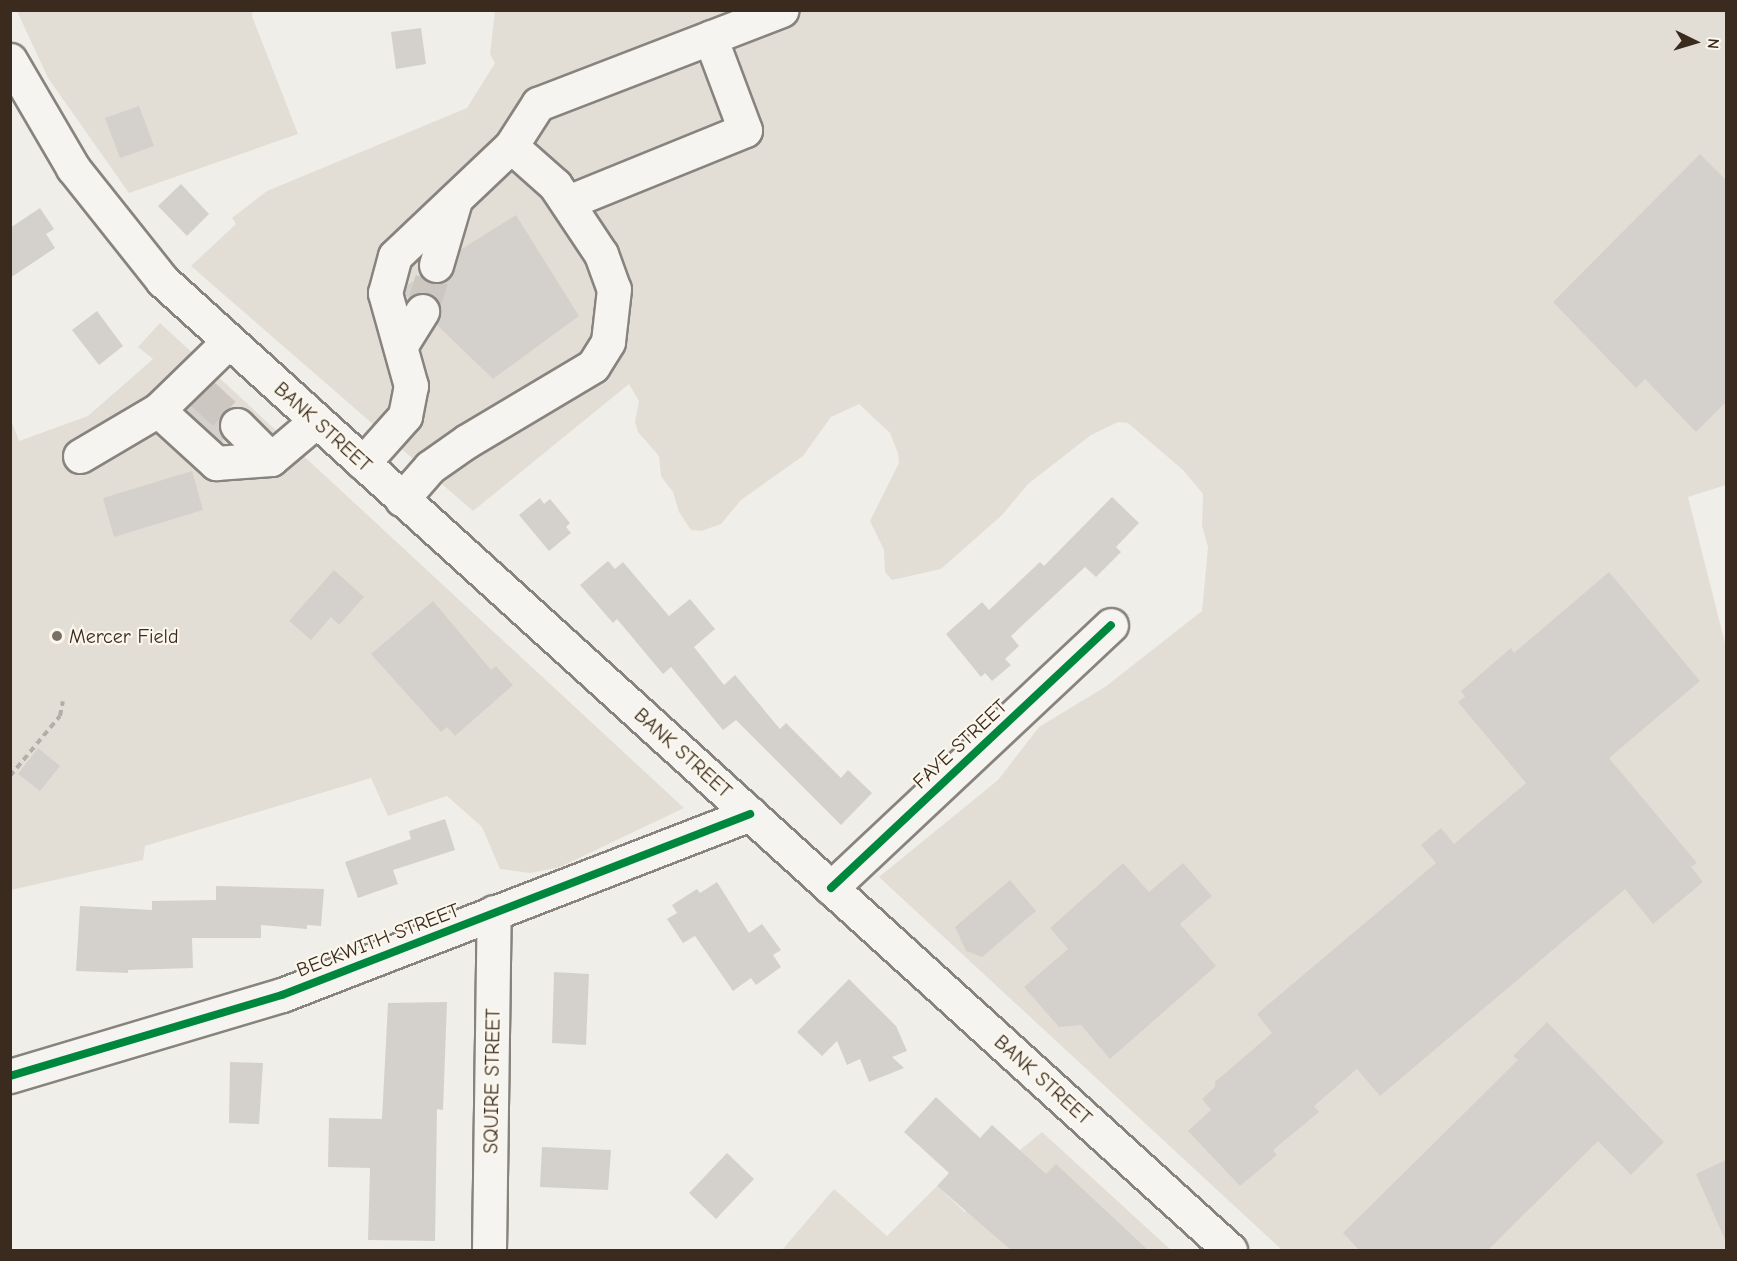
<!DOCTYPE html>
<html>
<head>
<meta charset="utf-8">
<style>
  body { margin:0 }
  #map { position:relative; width:1737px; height:1261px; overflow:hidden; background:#f0eee8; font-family:"Comic Neue",sans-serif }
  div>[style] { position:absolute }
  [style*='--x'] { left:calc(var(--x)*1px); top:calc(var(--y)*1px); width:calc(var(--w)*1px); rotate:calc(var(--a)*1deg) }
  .built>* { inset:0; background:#e3ded5 }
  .building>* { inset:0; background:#d4d1cc }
  .minor-tunnel>* { height:33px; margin-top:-16.5px; transform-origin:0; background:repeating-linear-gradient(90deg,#ccc7c0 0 33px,transparent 0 49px) }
  .path>* { height:4px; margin-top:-2px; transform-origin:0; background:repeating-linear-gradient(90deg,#b2afab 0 6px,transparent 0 10.5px) }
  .roads { filter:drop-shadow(2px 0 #88837e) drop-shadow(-2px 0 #88837e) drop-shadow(0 2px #88837e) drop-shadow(0 -2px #88837e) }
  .minor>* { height:33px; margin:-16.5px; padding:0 16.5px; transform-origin:16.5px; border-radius:16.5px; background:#f5f4f0 }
  .major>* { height:33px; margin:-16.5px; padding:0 16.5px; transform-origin:16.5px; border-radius:16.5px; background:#f5f4f0 }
  .cycleway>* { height:8px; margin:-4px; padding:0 4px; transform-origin:4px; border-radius:4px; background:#00873e }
  .dots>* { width:16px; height:16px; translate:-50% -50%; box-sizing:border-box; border:3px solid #fbf7ec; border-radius:50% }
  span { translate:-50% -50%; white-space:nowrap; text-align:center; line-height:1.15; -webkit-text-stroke:4.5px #fbf7ec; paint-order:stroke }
  .street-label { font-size:20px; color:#3b2a1e }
  .poi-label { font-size:20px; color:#3b2a1e }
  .left { translate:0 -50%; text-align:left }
  .frame { position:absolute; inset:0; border:12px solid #3b2a1e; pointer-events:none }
  .north { position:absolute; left:1665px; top:12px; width:60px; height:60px; -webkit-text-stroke:4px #fbf7ec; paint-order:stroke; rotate:95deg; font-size:16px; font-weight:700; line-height:24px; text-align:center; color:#3b2a1e }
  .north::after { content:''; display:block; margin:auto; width:21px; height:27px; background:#3b2a1e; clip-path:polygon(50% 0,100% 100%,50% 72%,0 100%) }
</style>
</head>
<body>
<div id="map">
  <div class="built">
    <div style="clip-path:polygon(17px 11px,253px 11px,252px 16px,298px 134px,129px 193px,48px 78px)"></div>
    <div style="clip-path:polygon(495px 11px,1726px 11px,1726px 485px,1688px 497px,1726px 647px,1726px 1250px,1282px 1250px,879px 877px,998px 780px,1039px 727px,1105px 687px,1202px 611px,1208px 547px,1202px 526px,1203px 494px,1183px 470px,1128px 423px,1118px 422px,1091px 435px,1028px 484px,1002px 515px,941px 569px,892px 580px,885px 572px,884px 550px,870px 521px,899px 463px,898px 453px,890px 433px,859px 404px,831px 417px,803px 456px,741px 500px,721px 524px,701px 531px,691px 530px,679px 512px,673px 492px,661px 476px,659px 456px,638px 432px,635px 422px,639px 401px,629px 384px,473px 511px,191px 266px,236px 224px,232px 218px,267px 191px,467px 108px,495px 63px,490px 54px)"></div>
    <div style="clip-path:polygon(160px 323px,684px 808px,560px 867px,530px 873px,500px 869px,482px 827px,447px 796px,388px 816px,371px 778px,145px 846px,143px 860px,11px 890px,10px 417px,19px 441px,88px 416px,153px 359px,138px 347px)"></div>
    <div style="clip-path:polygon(1042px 1132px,1171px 1250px,782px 1250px,834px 1189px,887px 1236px,937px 1186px,965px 1212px,1020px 1150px)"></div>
  </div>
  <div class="building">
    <div style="clip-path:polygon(421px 28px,426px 64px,396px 69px,391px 32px)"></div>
    <div style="clip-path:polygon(139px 106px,154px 146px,120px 158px,105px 118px)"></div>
    <div style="clip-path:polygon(1700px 154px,1726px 180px,1726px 402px,1696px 432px,1645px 379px,1636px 388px,1553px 302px)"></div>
    <div style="clip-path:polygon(181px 184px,209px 214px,187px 236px,158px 206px)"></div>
    <div style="clip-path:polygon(40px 208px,54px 229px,46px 234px,55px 248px,10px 278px,10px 228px)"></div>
    <div style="clip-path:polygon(516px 215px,579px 316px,493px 379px,436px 324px,441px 311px,432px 295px,422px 292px,409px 299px,404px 293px,406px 286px,421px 276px,431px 283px,448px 279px,460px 250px)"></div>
    <div style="clip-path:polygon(97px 311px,123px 346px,99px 365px,72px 330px)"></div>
    <div style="clip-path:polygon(204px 392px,224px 411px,219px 421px,224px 439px,221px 442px,185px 410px)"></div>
    <div style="clip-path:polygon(192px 471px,203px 510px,114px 537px,103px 498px)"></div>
    <div style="clip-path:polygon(1112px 497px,1139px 523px,1116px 547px,1121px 552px,1096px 577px,1085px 567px,1011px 636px,1019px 646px,1005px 659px,1011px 665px,992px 681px,985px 673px,981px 677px,946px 634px,982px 602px,989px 610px,1040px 562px,1044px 566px)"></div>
    <div style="clip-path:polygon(540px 498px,544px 504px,550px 499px,570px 523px,566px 527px,571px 533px,549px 551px,519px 515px)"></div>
    <div style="clip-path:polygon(608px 561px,615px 569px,623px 562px,669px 616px,690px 599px,715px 629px,694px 647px,724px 685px,735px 675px,780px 729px,786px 723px,841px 778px,848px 770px,872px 793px,841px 825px,736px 720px,723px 730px,671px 667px,663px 674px,617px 619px,613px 623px,580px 585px)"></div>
    <div style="clip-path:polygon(334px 570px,364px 597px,339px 625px,331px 617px,311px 640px,289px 621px)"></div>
    <div style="clip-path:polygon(1609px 572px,1700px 681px,1609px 758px,1697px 863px,1691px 867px,1703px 882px,1653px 924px,1625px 889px,1380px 1096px,1357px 1069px,1314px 1106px,1319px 1112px,1273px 1150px,1277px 1155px,1240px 1186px,1188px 1131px,1211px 1110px,1202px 1099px,1215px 1087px,1215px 1082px,1272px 1033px,1257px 1014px,1436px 863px,1421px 845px,1441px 828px,1454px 844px,1526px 783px,1458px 702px,1465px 697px,1461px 691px,1511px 648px,1514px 653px)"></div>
    <div style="clip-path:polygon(433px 601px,491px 670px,496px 666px,513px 685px,455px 736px,447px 727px,441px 732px,371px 654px)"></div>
    <div style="clip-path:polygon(38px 748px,60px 766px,40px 791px,18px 774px)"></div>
    <div style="clip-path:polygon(445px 819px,455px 850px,393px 870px,398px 884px,358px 898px,345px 862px,411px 839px,409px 831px)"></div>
    <div style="clip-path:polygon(1123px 863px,1149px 892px,1183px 863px,1212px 896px,1180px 924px,1216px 966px,1110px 1059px,1081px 1025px,1059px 1027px,1024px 987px,1068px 949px,1050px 928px)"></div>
    <div style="clip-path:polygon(1010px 880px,1036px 911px,982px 957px,966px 951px,955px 927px)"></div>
    <div style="clip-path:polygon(717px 882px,749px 933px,762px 924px,781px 950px,773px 955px,781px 967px,756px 985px,751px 978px,733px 991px,695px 936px,683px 943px,667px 919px,677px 913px,672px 905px,697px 889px,700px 893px)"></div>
    <div style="clip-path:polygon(216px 886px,324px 889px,321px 926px,307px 925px,307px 929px,261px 925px,261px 938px,192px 938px,193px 968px,128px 970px,128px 973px,76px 971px,80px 906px,152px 910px,152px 901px,216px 900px)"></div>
    <div style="clip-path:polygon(554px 972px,589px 974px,586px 1045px,552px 1043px)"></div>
    <div style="clip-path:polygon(849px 979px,896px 1026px,907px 1051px,892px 1057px,904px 1068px,869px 1082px,860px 1059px,847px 1065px,837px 1041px,822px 1056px,797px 1032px)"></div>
    <div style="clip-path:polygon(447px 1002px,443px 1110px,437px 1109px,435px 1241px,368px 1240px,370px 1168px,328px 1167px,329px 1118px,382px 1119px,388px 1003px)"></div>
    <div style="clip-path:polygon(1547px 1022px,1664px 1142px,1631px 1175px,1598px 1141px,1487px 1251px,1360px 1251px,1343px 1233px,1518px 1060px,1513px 1056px)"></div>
    <div style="clip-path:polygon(230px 1062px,263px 1063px,259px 1124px,229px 1123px)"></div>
    <div style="clip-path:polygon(936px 1097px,980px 1138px,992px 1125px,1046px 1174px,1056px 1164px,1149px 1251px,1012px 1251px,937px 1186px,949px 1173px,904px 1132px)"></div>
    <div style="clip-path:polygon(542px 1147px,611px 1150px,608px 1190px,540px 1187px)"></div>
    <div style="clip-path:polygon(727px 1153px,754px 1179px,716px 1219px,689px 1193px)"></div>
    <div style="clip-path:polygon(1726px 1160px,1726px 1242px,1696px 1174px)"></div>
  </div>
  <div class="minor-tunnel">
    <div style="--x:422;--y:311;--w:48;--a:-73.1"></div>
    <div style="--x:200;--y:391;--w:50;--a:42.6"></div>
  </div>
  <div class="path">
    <div style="--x:10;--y:776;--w:78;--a:-50.2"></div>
    <div style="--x:60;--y:716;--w:15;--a:-79"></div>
  </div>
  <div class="roads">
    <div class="minor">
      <div style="--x:511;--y:146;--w:50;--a:-57.3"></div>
      <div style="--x:538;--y:104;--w:261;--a:-21.1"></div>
      <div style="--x:568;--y:202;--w:191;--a:-22.1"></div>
      <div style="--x:745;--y:130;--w:99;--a:-110.6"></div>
      <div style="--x:436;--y:265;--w:64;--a:-73.6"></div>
      <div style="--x:228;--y:342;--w:98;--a:135.8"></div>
      <div style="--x:158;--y:410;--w:79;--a:42.4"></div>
      <div style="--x:216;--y:463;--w:55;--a:-4.2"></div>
      <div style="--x:271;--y:459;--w:59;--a:-40.2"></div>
      <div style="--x:401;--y:345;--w:40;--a:-58"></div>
      <div style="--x:237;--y:425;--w:48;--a:45"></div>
      <div style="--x:80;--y:456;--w:91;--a:-30.5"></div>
      <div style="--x:363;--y:463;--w:63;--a:-48.2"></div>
      <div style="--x:405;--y:416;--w:31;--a:-79"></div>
      <div style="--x:411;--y:386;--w:97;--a:-105.6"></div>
      <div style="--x:385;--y:293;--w:38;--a:-75"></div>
      <div style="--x:395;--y:256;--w:160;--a:-43.5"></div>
      <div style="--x:511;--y:146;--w:59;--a:41.6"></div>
      <div style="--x:555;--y:185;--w:83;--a:56.3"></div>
      <div style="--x:601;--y:254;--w:37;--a:70"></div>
      <div style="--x:614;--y:289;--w:53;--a:96.5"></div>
      <div style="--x:608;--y:342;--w:28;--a:122"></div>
      <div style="--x:593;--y:366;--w:147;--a:149.2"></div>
      <div style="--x:467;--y:441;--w:45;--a:144.9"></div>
      <div style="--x:430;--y:467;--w:43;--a:131.2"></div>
      <div style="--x:831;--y:888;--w:384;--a:-43.2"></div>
      <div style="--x:10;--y:1076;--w:284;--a:-16.6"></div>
      <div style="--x:282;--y:995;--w:502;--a:-21.14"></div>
      <div style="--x:489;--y:1250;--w:338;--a:-89.2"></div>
    </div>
    <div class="major">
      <div style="--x:10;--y:60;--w:125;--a:59.7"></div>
      <div style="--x:73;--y:168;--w:143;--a:51.5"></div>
      <div style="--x:162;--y:280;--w:1443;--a:42.25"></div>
    </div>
  </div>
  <div class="cycleway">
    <div style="--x:831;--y:888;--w:384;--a:-43.2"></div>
    <div style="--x:10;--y:1076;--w:284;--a:-16.6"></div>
    <div style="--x:282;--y:995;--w:502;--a:-21.14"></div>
  </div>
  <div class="dots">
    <div style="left:57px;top:636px;background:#7a6f65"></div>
  </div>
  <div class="street-label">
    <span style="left:323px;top:427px;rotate:42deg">BANK STREET</span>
    <span style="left:960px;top:744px;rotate:-43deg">FAYE STREET</span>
    <span style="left:683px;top:753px;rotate:42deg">BANK STREET</span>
    <span style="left:378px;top:940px;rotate:-21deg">BECKWITH STREET</span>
    <span style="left:1043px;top:1080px;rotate:42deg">BANK STREET</span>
    <span style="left:492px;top:1081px;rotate:-89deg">SQUIRE STREET</span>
  </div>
  <div class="poi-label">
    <span class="left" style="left:69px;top:636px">Mercer Field</span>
  </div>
  <div class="frame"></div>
  <div class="north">N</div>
</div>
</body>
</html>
